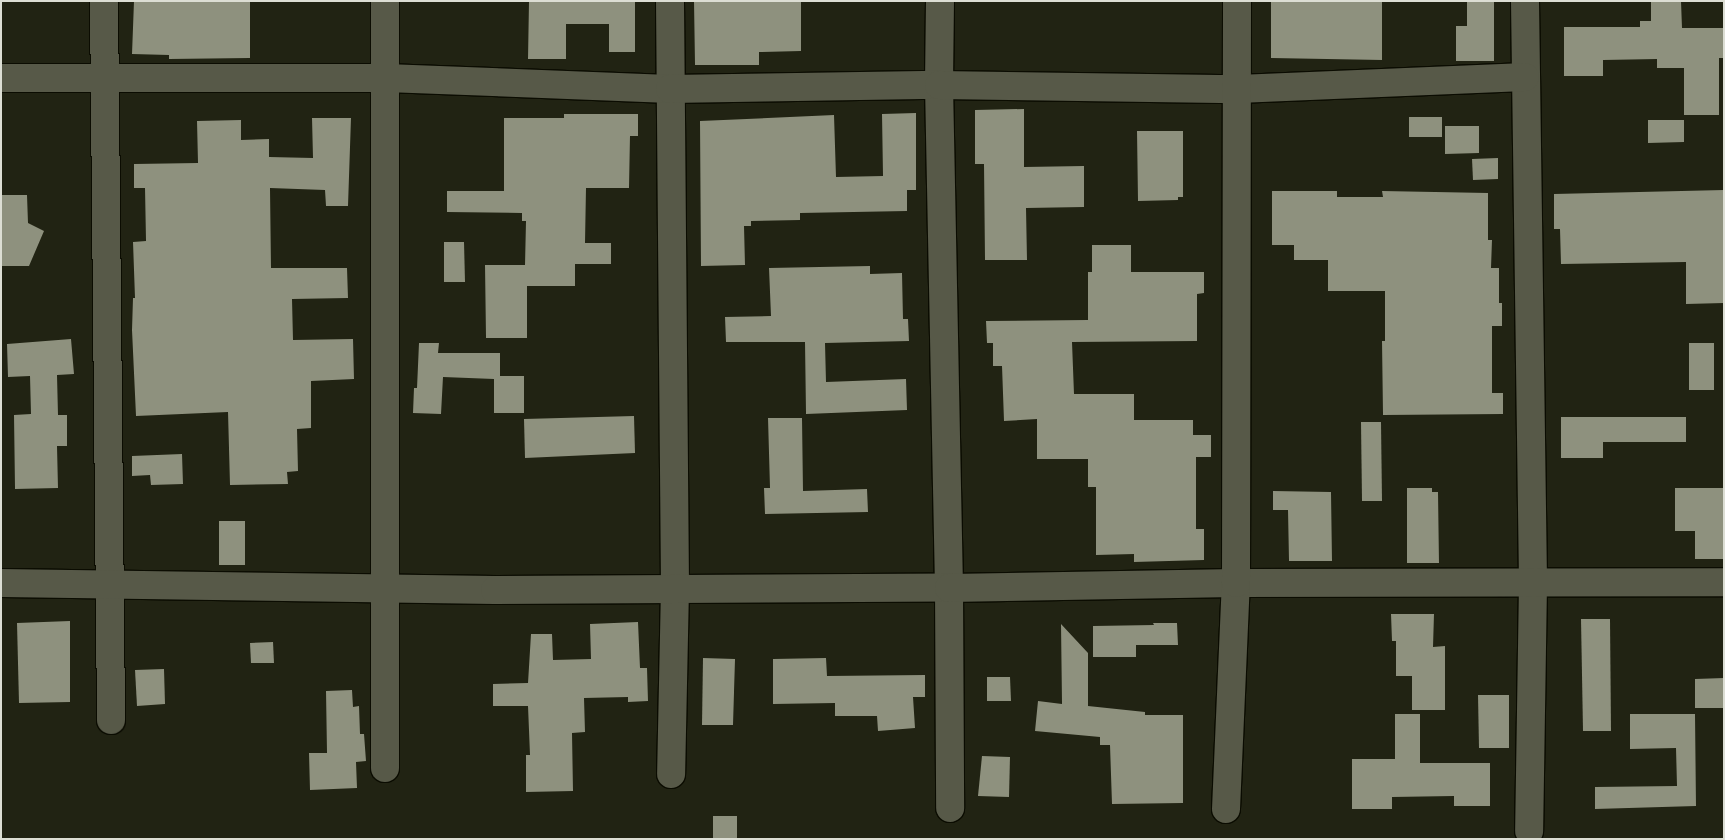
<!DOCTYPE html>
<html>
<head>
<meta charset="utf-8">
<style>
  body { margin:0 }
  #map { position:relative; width:1725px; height:840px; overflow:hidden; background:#212313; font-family:Arial,sans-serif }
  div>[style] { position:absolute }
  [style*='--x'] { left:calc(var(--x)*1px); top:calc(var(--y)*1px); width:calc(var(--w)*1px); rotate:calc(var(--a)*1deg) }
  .building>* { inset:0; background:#8e917e }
  .roads { filter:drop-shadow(1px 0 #0b0c01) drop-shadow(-1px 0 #0b0c01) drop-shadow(0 1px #0b0c01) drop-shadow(0 -1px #0b0c01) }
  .minor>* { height:28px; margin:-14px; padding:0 14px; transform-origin:14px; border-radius:14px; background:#575948 }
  span { translate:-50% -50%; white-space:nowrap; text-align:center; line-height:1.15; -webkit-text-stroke:5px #0b0b06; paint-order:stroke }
  .frame { position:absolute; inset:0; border:2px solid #dcded4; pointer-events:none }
</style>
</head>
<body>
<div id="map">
  <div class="building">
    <div style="clip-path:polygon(134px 1px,250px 1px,250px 58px,169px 59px,169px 55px,132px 54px)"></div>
    <div style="clip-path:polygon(529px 1px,635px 1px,635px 52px,609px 52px,609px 24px,566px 24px,566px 59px,528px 59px)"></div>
    <div style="clip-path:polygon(694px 1px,801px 1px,801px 51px,759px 52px,759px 65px,695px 65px)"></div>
    <div style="clip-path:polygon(1271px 1px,1382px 1px,1382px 60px,1271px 58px)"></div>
    <div style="clip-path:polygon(1467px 1px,1494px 1px,1494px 61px,1456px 61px,1456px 26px,1467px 26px)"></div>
    <div style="clip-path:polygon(1651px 1px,1681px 1px,1682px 28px,1724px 28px,1724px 58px,1719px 58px,1719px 115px,1684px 115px,1684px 68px,1657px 68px,1657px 59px,1603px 60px,1603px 76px,1564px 76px,1564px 27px,1640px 27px,1640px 21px,1651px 21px)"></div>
    <div style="clip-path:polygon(1024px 109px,1024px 167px,1084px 166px,1084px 207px,1026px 208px,1027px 260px,985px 260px,984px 164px,975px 164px,975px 110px)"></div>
    <div style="clip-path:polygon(916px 113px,916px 190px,907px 190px,907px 211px,800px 213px,800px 220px,751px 221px,751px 226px,744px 226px,745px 265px,701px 266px,700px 121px,834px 115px,836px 177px,883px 176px,882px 114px)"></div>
    <div style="clip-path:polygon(564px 114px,638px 114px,638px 136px,630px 136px,629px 188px,586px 188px,585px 243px,611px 243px,611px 264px,575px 264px,575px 286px,527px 286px,527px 338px,486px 338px,485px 265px,525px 265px,526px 221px,522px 221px,522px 213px,447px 212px,447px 191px,504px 191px,504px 118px,564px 118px)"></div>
    <div style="clip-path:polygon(1409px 117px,1442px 117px,1442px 137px,1409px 137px)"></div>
    <div style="clip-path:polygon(312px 118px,351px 118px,348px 206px,326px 206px,325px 190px,270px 188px,271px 268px,347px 268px,348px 298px,292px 299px,293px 340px,353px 339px,354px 379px,311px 381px,311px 428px,297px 429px,298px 471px,287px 472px,288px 484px,230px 485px,228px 412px,136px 416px,132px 330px,133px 298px,135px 298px,133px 242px,146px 241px,145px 188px,134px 188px,134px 164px,198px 163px,197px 121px,241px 120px,241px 140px,269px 139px,269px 157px,313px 158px)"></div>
    <div style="clip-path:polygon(1648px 120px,1684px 120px,1684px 142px,1648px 143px)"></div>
    <div style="clip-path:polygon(1445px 126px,1479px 126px,1479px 153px,1445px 154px)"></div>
    <div style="clip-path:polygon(1137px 131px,1183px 131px,1183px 197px,1178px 197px,1178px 200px,1138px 201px)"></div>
    <div style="clip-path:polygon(1498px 158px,1498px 179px,1473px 180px,1472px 159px)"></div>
    <div style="clip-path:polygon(1724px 190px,1724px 303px,1686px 304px,1686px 262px,1561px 264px,1560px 229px,1554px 229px,1554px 194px)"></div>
    <div style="clip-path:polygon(1272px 191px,1337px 191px,1337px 197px,1383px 197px,1382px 191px,1488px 193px,1488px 240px,1492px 240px,1491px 268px,1499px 268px,1499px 303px,1502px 303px,1502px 326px,1492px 326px,1492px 393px,1503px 393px,1503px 414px,1383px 415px,1382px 341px,1385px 341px,1385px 291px,1328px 291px,1328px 260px,1294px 260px,1294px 245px,1272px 245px)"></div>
    <div style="clip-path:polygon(1px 195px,27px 195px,28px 223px,44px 231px,29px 266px,1px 266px)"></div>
    <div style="clip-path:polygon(444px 242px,464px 242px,465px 282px,444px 282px)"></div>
    <div style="clip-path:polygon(1092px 245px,1131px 245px,1131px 272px,1204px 272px,1204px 293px,1197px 294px,1197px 341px,1072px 342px,1074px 394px,1134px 394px,1134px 420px,1193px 420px,1193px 435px,1211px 435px,1211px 457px,1196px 457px,1196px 529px,1204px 529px,1204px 560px,1134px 562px,1134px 554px,1096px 555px,1096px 487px,1088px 487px,1088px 459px,1037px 459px,1037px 419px,1004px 421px,1002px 366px,993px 366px,993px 343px,987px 343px,986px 321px,1088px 320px,1088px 272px,1092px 272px)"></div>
    <div style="clip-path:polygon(870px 266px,870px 274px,902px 273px,903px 319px,908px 319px,909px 341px,825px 343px,826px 382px,906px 379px,907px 410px,806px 414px,805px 342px,726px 342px,725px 317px,771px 316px,769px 268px)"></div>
    <div style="clip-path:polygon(71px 339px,74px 374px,57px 375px,58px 415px,67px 415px,67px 446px,57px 446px,58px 488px,15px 489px,14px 415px,31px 414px,30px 376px,8px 377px,7px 344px)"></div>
    <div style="clip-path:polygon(419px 343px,439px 343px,438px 353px,500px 353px,500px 376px,524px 376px,524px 413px,494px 413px,494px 379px,443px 377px,441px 414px,413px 413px,414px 388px,417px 388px)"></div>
    <div style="clip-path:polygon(1689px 343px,1714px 343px,1714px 390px,1689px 390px)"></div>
    <div style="clip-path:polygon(634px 416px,635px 453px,525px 458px,524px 419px)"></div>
    <div style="clip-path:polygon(1561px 417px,1686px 417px,1686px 442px,1603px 442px,1603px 458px,1561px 458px)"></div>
    <div style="clip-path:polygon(768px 418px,802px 418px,803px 491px,867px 489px,868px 512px,765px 514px,764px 488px,770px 488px)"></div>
    <div style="clip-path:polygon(1361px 422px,1381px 422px,1382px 501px,1362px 501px)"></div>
    <div style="clip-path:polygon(182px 454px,183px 484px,151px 485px,150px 475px,132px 476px,132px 456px)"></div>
    <div style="clip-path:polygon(1407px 488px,1432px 488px,1432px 492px,1438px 492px,1439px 563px,1407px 563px)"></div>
    <div style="clip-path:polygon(1675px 488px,1724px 488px,1724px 559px,1695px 559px,1695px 531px,1675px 531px)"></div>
    <div style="clip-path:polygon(1273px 491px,1331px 492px,1332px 561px,1289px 561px,1288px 510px,1273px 510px)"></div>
    <div style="clip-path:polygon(219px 521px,245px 521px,245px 565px,219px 565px)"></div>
    <div style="clip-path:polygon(1391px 614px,1434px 614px,1433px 647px,1445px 646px,1445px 710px,1412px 710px,1412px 676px,1396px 676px,1396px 641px,1392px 641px)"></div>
    <div style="clip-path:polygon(1581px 619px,1610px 619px,1611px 731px,1583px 731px)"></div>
    <div style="clip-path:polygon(70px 621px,70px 702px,19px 703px,17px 623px)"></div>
    <div style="clip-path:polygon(638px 622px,640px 668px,647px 668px,648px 701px,628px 702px,628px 697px,584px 698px,585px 732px,572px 733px,573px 791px,526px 792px,526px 755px,530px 755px,528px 706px,493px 706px,493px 684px,528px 683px,531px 634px,552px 634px,553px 660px,591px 659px,590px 624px)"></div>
    <div style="clip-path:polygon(1153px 623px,1177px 623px,1178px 645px,1136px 645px,1136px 657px,1093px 657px,1093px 626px,1154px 625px)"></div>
    <div style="clip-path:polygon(1061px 624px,1088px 653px,1088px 706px,1145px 712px,1145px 715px,1183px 715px,1183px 803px,1112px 804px,1110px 745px,1100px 745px,1100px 737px,1035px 731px,1038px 701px,1062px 704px)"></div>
    <div style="clip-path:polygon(273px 642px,274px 663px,251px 663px,250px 643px)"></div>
    <div style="clip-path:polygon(703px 658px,735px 659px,733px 725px,702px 725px)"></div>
    <div style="clip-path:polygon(826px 658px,827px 676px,925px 675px,925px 697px,913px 697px,915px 728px,878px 731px,877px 716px,835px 716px,835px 703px,773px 704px,773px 659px)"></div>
    <div style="clip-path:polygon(164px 669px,165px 704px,137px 706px,135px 670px)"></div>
    <div style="clip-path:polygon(987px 677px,1010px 677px,1011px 701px,987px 701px)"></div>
    <div style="clip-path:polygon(1724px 678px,1724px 708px,1695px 708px,1695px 679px)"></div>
    <div style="clip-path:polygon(352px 690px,353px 707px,359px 706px,360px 734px,364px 734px,366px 761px,356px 762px,357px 788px,310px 790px,309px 753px,327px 753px,326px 691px)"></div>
    <div style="clip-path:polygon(1478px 695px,1509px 695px,1509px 748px,1479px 748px)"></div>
    <div style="clip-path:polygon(1395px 714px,1420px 714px,1420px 763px,1490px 763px,1490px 806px,1454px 806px,1454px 796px,1392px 797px,1392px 809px,1352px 809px,1352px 759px,1395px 759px)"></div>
    <div style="clip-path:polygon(1630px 714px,1695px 714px,1696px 806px,1595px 809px,1595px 787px,1677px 786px,1676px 748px,1630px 749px)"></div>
    <div style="clip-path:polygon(982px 756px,1010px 757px,1009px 797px,978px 796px)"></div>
    <div style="clip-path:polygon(713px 816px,737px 816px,737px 839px,713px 839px)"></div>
  </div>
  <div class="roads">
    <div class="minor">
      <div style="--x:104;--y:1;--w:719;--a:89.44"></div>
      <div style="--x:670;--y:1;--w:587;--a:89.51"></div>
      <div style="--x:675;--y:588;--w:186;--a:91.2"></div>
      <div style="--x:940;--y:1;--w:84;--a:90.7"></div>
      <div style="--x:939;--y:85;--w:503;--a:88.86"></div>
      <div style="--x:949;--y:588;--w:220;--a:89.7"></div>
      <div style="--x:1525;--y:1;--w:583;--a:89.21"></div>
      <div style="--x:1533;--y:584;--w:247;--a:90.9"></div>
      <div style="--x:1;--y:78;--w:385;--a:0"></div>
      <div style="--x:386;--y:78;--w:284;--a:2.2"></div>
      <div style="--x:670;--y:89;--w:269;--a:-0.9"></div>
      <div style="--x:939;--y:85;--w:299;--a:0.8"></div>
      <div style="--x:1238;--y:89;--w:287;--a:-2.4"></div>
      <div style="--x:1;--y:583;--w:494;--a:0.8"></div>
      <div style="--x:495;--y:590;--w:454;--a:-0.3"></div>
      <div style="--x:949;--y:588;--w:287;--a:-1"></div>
      <div style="--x:1236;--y:583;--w:488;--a:-0.1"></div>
      <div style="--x:385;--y:768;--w:767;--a:-90"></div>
      <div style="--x:1226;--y:809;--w:226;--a:-87.5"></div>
      <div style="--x:1236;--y:583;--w:582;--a:-89.9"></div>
    </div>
  </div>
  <div class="frame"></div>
</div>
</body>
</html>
